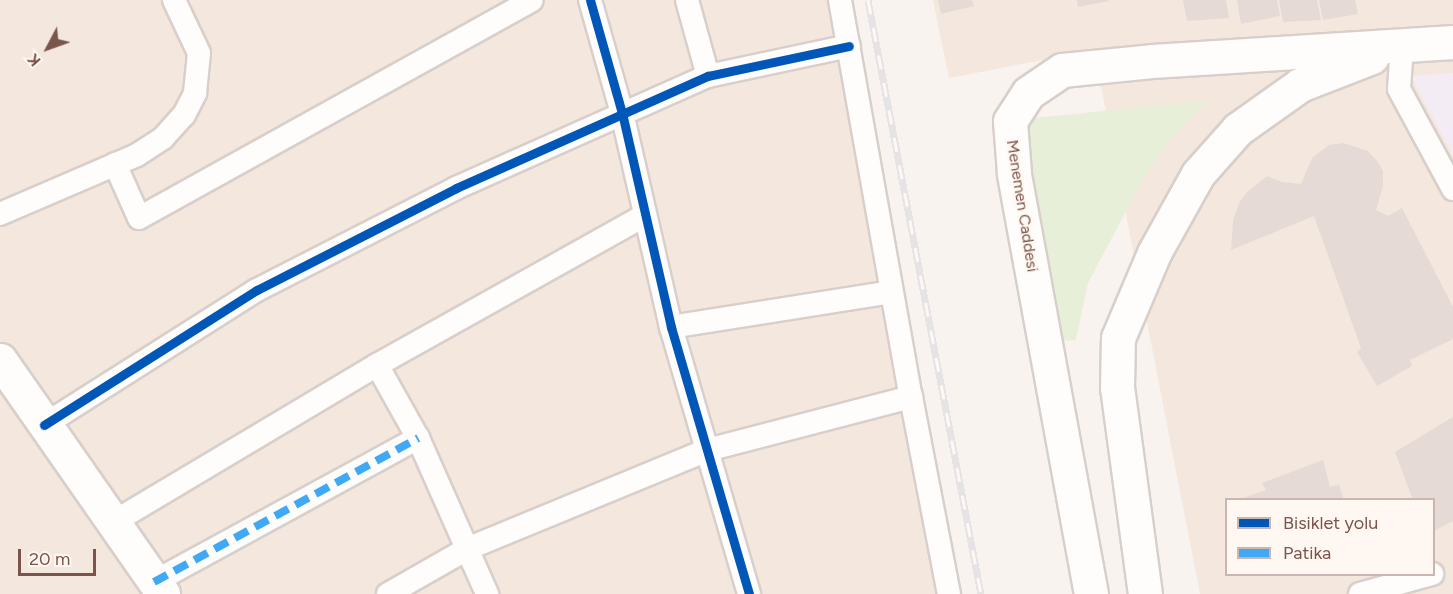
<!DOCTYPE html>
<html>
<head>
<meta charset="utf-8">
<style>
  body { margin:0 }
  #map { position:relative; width:1453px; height:594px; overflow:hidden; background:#f8f3ee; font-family:Figtree,sans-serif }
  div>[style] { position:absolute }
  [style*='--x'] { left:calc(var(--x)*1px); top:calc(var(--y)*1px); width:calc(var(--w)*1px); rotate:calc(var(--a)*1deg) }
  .residential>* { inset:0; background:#f4e7de }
  .education>* { inset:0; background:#f4ecf5 }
  .green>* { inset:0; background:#e8efd8 }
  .building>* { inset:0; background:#e5dad5 }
  .roads { filter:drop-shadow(2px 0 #d8cfca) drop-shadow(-2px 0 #d8cfca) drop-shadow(0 2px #d8cfca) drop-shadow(0 -2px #d8cfca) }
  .minor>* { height:22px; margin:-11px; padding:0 11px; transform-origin:11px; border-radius:11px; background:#fefdfc }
  .secondary>* { height:33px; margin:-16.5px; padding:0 16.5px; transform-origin:16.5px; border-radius:16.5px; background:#fefdfc }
  .rail>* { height:7px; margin-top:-3.5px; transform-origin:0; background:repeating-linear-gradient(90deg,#fff7f1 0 14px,#e5e3e6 0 28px); box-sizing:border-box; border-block:2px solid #e5e3e6 }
  .quiet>* { height:8px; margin-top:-4px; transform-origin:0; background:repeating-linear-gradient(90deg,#3fa9f5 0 15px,transparent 0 23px) }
  .cycleway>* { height:9px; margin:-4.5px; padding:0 4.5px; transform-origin:4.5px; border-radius:4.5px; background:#0057b8 }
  span { translate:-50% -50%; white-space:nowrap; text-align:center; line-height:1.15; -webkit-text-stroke:4.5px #fff7f1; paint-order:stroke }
  .street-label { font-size:16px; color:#7a554b }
  .legend { position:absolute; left:1225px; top:498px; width:210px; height:78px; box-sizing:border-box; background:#fff7f1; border:2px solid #cab6af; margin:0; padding:8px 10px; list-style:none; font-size:18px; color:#7a554b }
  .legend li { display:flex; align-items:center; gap:12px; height:30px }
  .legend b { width:30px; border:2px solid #cab6af }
  .north { position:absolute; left:18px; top:18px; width:60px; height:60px; -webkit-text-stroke:4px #fff7f1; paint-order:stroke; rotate:229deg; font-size:16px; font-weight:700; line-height:24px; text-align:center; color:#7a554b }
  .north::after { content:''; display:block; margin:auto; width:21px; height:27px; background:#7a554b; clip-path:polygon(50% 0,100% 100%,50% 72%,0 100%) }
  .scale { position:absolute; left:18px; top:549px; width:78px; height:27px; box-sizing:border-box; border:3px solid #7a554b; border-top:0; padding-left:8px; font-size:18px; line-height:21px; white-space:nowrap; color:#7a554b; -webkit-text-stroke:4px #fff7f1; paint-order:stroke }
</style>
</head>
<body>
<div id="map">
  <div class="residential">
    <div style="clip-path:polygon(0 0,852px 0,960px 594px,0 594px)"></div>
    <div style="clip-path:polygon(evenodd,933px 0,1453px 0,1453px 594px,1200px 594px,1094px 50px,949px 78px,933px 0,1226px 500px,1434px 500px,1434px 574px,1226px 574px,1226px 500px)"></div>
  </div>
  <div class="education">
    <div style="clip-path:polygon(1453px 73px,1453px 156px,1411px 76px)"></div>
  </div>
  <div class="green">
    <div style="clip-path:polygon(1209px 100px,1173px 136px,1144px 177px,1088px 283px,1076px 340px,1062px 341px,1022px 131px,1034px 118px)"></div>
  </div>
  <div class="building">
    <div style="clip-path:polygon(938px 0,972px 0,974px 6px,941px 14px)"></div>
    <div style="clip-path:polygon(1077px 0,1109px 0,1109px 1px,1078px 7px)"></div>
    <div style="clip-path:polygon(1183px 0,1226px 0,1229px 18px,1187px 21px)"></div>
    <div style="clip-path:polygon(1237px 0,1277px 0,1280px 16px,1241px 24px)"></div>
    <div style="clip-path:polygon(1279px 0,1317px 0,1321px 20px,1283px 22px)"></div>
    <div style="clip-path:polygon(1319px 0,1355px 0,1358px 14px,1323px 20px)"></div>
    <div style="clip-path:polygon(1343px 143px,1368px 151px,1378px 162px,1383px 171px,1383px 186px,1376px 210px,1388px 216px,1402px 208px,1453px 307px,1453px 339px,1410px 360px,1412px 366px,1377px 386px,1357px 352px,1361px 348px,1314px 216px,1231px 250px,1233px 221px,1239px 203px,1247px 192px,1267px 176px,1282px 182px,1301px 184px,1312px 158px,1329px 145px)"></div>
    <div style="clip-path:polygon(1453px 417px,1453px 521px,1434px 531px,1434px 500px,1413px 500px,1395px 452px)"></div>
    <div style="clip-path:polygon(1323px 460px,1330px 487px,1339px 485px,1344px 500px,1238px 500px,1266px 490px,1262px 483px)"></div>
  </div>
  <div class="roads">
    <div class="minor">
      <div style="--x:590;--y:0;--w:117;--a:74.2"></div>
      <div style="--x:622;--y:113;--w:220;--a:77.1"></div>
      <div style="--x:671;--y:327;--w:278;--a:73.7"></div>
      <div style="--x:687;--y:0;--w:79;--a:74.6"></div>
      <div style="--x:840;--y:0;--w:403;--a:79.9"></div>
      <div style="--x:911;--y:397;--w:201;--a:79.1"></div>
      <div style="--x:1402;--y:45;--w:44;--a:93.9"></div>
      <div style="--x:1399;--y:89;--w:114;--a:61.6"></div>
      <div style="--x:115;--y:164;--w:59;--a:66"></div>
      <div style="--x:139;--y:218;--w:449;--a:-29"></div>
      <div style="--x:0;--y:214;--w:149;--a:-23.3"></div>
      <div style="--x:137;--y:155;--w:31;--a:-33"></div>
      <div style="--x:163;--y:138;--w:31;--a:-48"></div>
      <div style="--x:184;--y:115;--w:25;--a:-63"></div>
      <div style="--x:195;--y:93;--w:40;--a:-84.3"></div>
      <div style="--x:199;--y:53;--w:59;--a:-115.3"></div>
      <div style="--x:671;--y:327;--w:223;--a:-9"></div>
      <div style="--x:377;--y:365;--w:84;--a:60.7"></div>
      <div style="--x:418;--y:438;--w:171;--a:66.1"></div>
      <div style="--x:44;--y:425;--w:252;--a:-32.4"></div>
      <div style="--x:257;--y:290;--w:224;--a:-27.1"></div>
      <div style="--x:456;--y:188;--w:276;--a:-24"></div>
      <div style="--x:708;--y:76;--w:144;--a:-12"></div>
      <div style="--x:112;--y:523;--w:309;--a:-30.8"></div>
      <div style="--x:377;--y:365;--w:306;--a:-29.2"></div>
      <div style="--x:154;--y:582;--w:301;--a:-28.6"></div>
      <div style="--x:388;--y:594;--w:91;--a:-29.7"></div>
      <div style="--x:467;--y:549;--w:260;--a:-22.4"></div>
      <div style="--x:707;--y:450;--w:211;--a:-14.6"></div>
      <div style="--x:1360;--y:594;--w:75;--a:-15.5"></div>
    </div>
    <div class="secondary">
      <div style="--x:0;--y:360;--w:285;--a:55.1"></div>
      <div style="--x:1091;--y:594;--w:428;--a:-100.4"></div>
      <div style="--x:1014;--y:173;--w:52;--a:-94.4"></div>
      <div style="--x:1010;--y:121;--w:33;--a:-57"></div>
      <div style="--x:1028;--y:93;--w:41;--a:-34.1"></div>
      <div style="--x:1062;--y:70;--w:90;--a:-5.7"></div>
      <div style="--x:1152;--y:61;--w:302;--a:-3.6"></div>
      <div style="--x:1145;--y:594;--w:208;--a:-97.7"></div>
      <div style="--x:1117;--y:388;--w:50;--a:-88.9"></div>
      <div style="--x:1118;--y:338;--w:92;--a:-67"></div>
      <div style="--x:1154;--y:253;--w:90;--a:-60.9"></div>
      <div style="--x:1198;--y:174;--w:60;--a:-48.4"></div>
      <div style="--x:1238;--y:129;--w:76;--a:-35.4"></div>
      <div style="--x:1300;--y:85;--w:77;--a:-21.3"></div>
    </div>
  </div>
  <div class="rail">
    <div style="--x:868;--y:0;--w:605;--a:79.23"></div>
  </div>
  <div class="quiet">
    <div style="--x:154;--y:582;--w:301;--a:-28.6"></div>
  </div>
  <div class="cycleway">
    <div style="--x:590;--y:0;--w:117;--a:74.2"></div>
    <div style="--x:622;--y:113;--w:220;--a:77.1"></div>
    <div style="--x:671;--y:327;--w:278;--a:73.7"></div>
    <div style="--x:44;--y:425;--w:252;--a:-32.4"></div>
    <div style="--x:257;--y:290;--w:224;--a:-27.1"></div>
    <div style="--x:456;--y:188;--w:276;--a:-24"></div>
    <div style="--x:708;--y:76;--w:144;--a:-12"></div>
  </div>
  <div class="street-label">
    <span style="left:1022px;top:206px;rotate:81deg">Menemen Caddesi</span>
  </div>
  <ul class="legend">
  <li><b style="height:8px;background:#0057b8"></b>Bisiklet yolu</li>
  <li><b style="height:8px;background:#3fa9f5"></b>Patika</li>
  </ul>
  <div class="north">K</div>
  <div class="scale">20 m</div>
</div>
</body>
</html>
